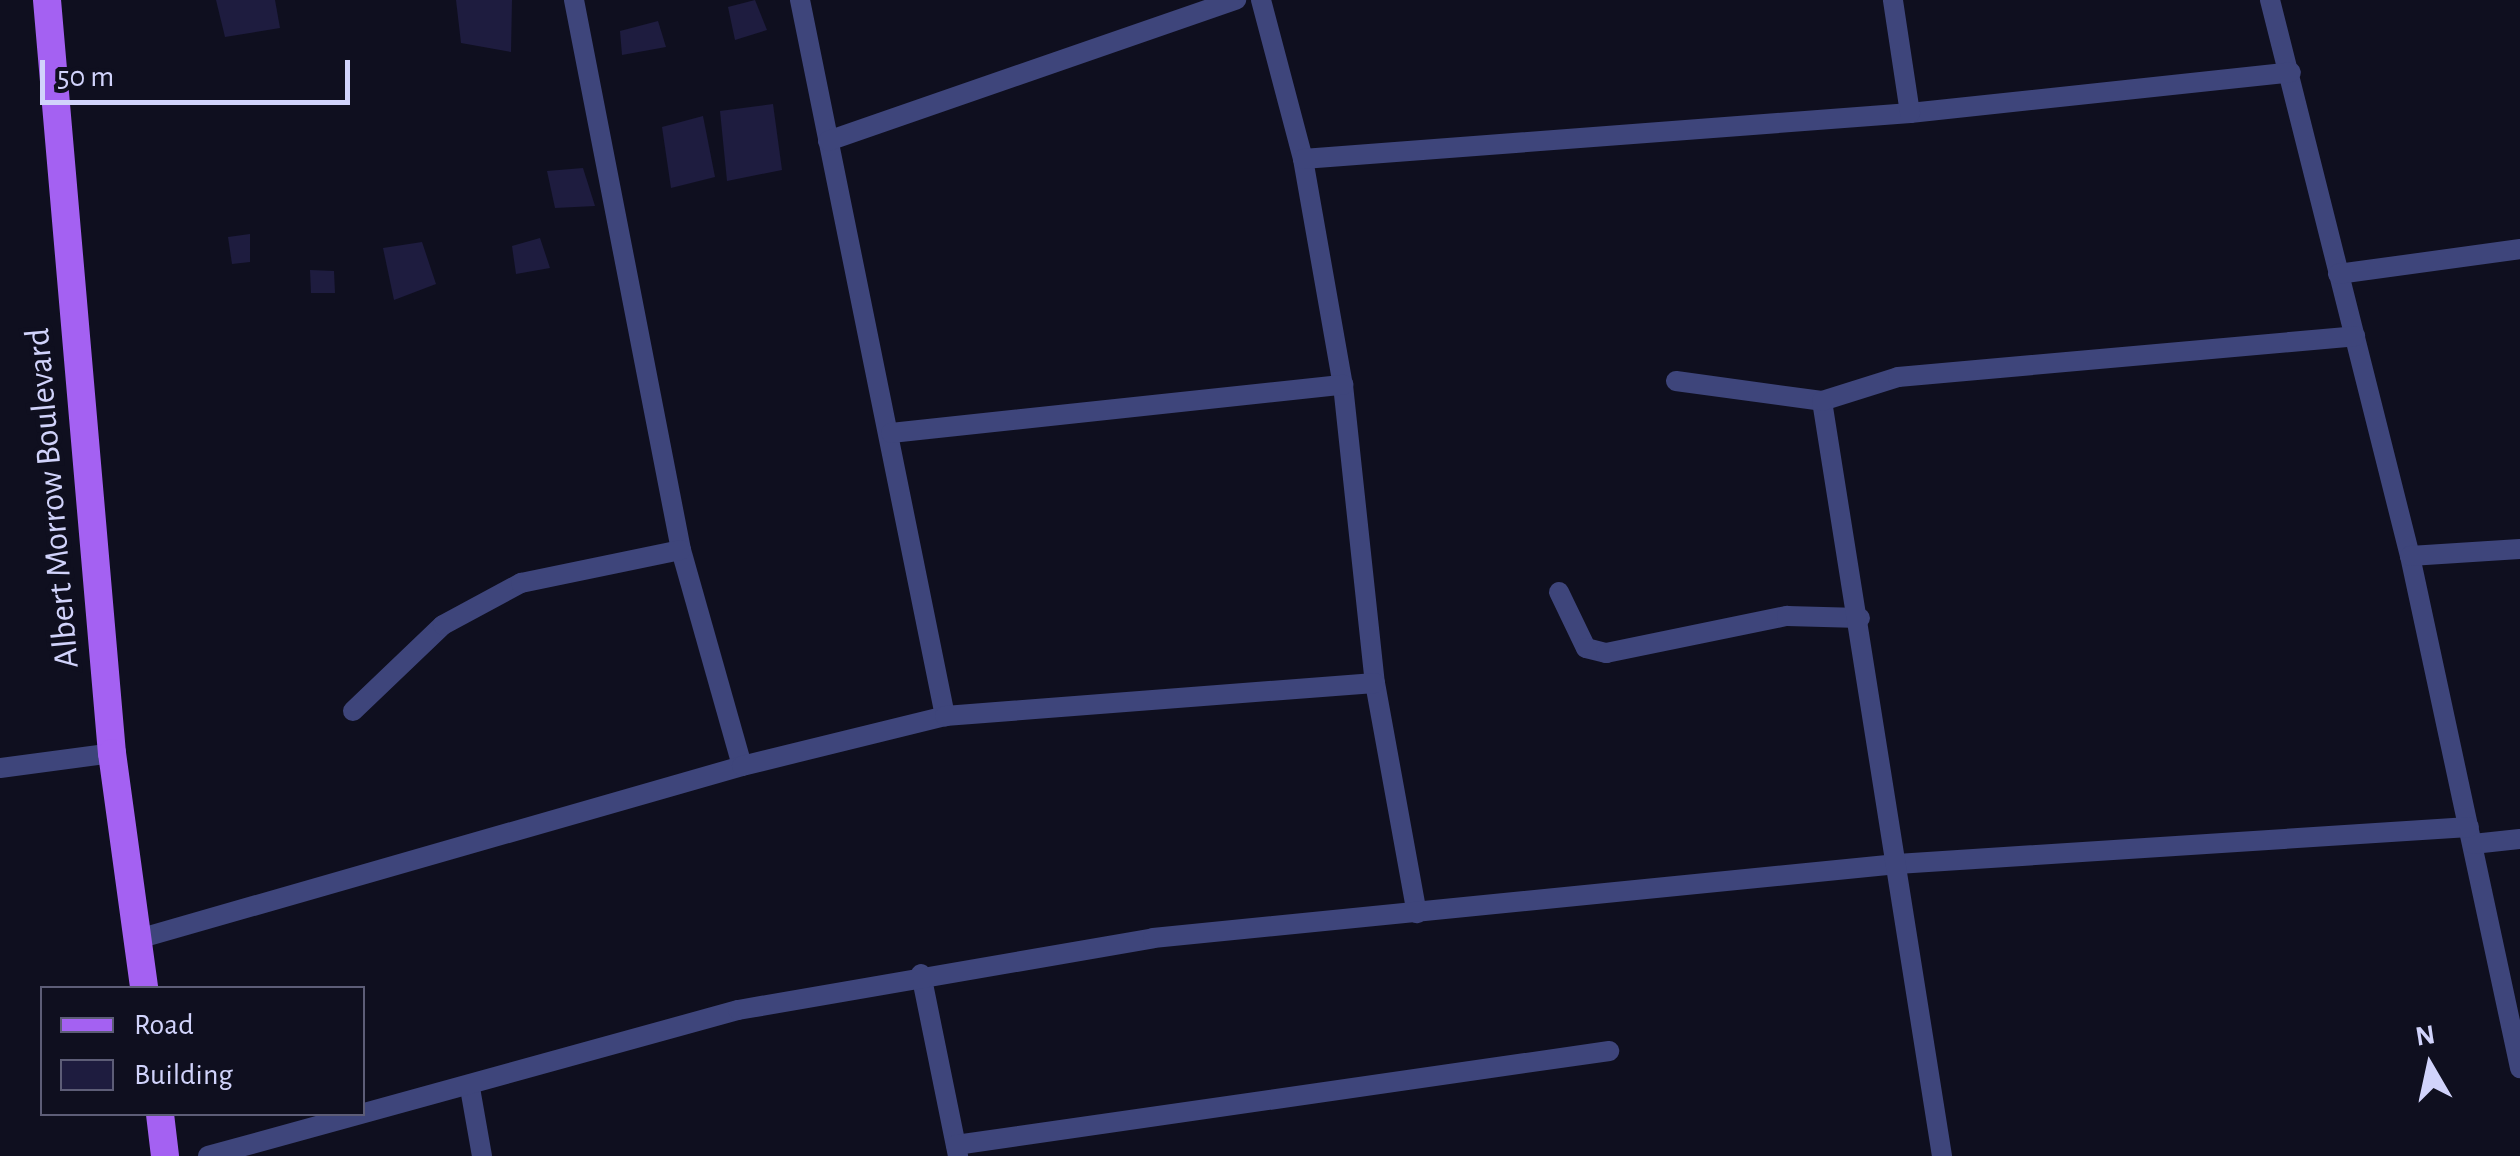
<!DOCTYPE html>
<html>
<head>
<meta charset="utf-8">
<style>
  body { margin:0 }
  #map { position:relative; width:2520px; height:1156px; overflow:hidden; background:#0f0f1f; font-family:"Alegreya Sans",sans-serif }
  div>[style] { position:absolute }
  [style*='--x'] { left:calc(var(--x)*1px); top:calc(var(--y)*1px); width:calc(var(--w)*1px); rotate:calc(var(--a)*1deg) }
  .building>* { inset:0; background:#1e1c3f }
  .minor>* { height:20px; margin:-10px; padding:0 10px; transform-origin:10px; border-radius:10px; background:#3e457b }
  .primary>* { height:28px; margin:-14px; padding:0 14px; transform-origin:14px; border-radius:14px; background:#a461f2 }
  span { translate:-50% -50%; white-space:nowrap; text-align:center; line-height:1.15; -webkit-text-stroke:9px #0f0f1f; paint-order:stroke }
  .street-label { font-size:35px; color:#d1d3fb }
  .legend { position:absolute; left:40px; top:986px; width:325px; height:130px; box-sizing:border-box; background:#0f0f1f; border:2px solid #5d5d77; margin:0; padding:12px 18px; list-style:none; font-size:30px; color:#d1d3fb }
  .legend li { display:flex; align-items:center; gap:20px; height:50px }
  .legend b { width:50px; border:2px solid #5d5d77 }
  .north { position:absolute; left:2380px; top:1016px; width:100px; height:100px; -webkit-text-stroke:8px #0f0f1f; paint-order:stroke; rotate:351deg; font-size:28px; font-weight:700; line-height:40px; text-align:center; color:#d1d3fb }
  .north::after { content:''; display:block; margin:auto; width:35px; height:45px; background:#d1d3fb; clip-path:polygon(50% 0,100% 100%,50% 72%,0 100%) }
  .scale { position:absolute; left:40px; top:60px; width:310px; height:45px; box-sizing:border-box; border:5px solid #d1d3fb; border-top:0; padding-left:12px; font-size:30px; line-height:35px; white-space:nowrap; color:#d1d3fb; -webkit-text-stroke:8px #0f0f1f; paint-order:stroke }
</style>
</head>
<body>
<div id="map">
  <div class="building">
    <div style="clip-path:polygon(216px 0,275px 0,280px 28px,225px 37px)"></div>
    <div style="clip-path:polygon(456px 0,512px 0,511px 52px,461px 43px)"></div>
    <div style="clip-path:polygon(755px 0,767px 30px,735px 40px,728px 7px)"></div>
    <div style="clip-path:polygon(658px 21px,666px 47px,622px 55px,620px 31px)"></div>
    <div style="clip-path:polygon(773px 104px,782px 170px,727px 181px,720px 111px)"></div>
    <div style="clip-path:polygon(703px 116px,715px 177px,671px 188px,662px 127px)"></div>
    <div style="clip-path:polygon(583px 168px,595px 206px,555px 208px,547px 171px)"></div>
    <div style="clip-path:polygon(250px 234px,250px 262px,232px 264px,228px 237px)"></div>
    <div style="clip-path:polygon(540px 238px,550px 268px,516px 274px,512px 246px)"></div>
    <div style="clip-path:polygon(422px 242px,436px 284px,394px 300px,383px 248px)"></div>
    <div style="clip-path:polygon(310px 270px,334px 271px,335px 293px,311px 293px)"></div>
  </div>
  <div class="minor">
    <div style="--x:574;--y:0;--w:560;--a:78.99"></div>
    <div style="--x:681;--y:550;--w:224;--a:74.2"></div>
    <div style="--x:800;--y:0;--w:731;--a:78.55"></div>
    <div style="--x:1261;--y:0;--w:164;--a:75.2"></div>
    <div style="--x:1303;--y:159;--w:230;--a:80"></div>
    <div style="--x:1343;--y:385;--w:300;--a:83.9"></div>
    <div style="--x:1375;--y:683;--w:234;--a:79.7"></div>
    <div style="--x:2270;--y:0;--w:573;--a:75.87"></div>
    <div style="--x:2410;--y:556;--w:524;--a:77.87"></div>
    <div style="--x:1910;--y:113;--w:383;--a:-6.1"></div>
    <div style="--x:828;--y:141;--w:432;--a:-19.1"></div>
    <div style="--x:1303;--y:159;--w:609;--a:-4.33"></div>
    <div style="--x:1910;--y:113;--w:114;--a:-98.6"></div>
    <div style="--x:2338;--y:274;--w:184;--a:-7.8"></div>
    <div style="--x:1676;--y:381;--w:147;--a:7.8"></div>
    <div style="--x:891;--y:433;--w:455;--a:-6.1"></div>
    <div style="--x:2410;--y:556;--w:110;--a:-3.6"></div>
    <div style="--x:1559;--y:592;--w:62;--a:64.3"></div>
    <div style="--x:1586;--y:648;--w:21;--a:14"></div>
    <div style="--x:1606;--y:653;--w:185;--a:-11.6"></div>
    <div style="--x:1787;--y:616;--w:73;--a:1.6"></div>
    <div style="--x:353;--y:711;--w:124;--a:-43.7"></div>
    <div style="--x:443;--y:625;--w:89;--a:-28.3"></div>
    <div style="--x:521;--y:583;--w:163;--a:-11.7"></div>
    <div style="--x:0;--y:768;--w:113;--a:-7.6"></div>
    <div style="--x:2473;--y:844;--w:47;--a:-6.1"></div>
    <div style="--x:138;--y:939;--w:628;--a:-15.98"></div>
    <div style="--x:742;--y:766;--w:209;--a:-13.8"></div>
    <div style="--x:945;--y:716;--w:431;--a:-4.4"></div>
    <div style="--x:921;--y:974;--w:186;--a:78.5"></div>
    <div style="--x:470;--y:1088;--w:69;--a:80"></div>
    <div style="--x:956;--y:1145;--w:660;--a:-8.19"></div>
    <div style="--x:208;--y:1156;--w:550;--a:-15.4"></div>
    <div style="--x:738;--y:1010;--w:421;--a:-9.8"></div>
    <div style="--x:1153;--y:938;--w:748;--a:-5.68"></div>
    <div style="--x:1897;--y:864;--w:573;--a:-3.7"></div>
    <div style="--x:1942;--y:1156;--w:764;--a:-99.03"></div>
    <div style="--x:1822;--y:401;--w:80;--a:-17.5"></div>
    <div style="--x:1898;--y:377;--w:459;--a:-5.1"></div>
  </div>
  <div class="primary">
    <div style="--x:47;--y:0;--w:756;--a:85.07"></div>
    <div style="--x:112;--y:753;--w:237;--a:82.2"></div>
    <div style="--x:160;--y:1114;--w:42;--a:83.2"></div>
  </div>
  <div class="street-label">
    <span style="left:53px;top:498px;rotate:-95deg">Albert Morrow Boulevard</span>
  </div>
  <ul class="legend">
  <li><b style="height:12px;background:#a461f2"></b>Road</li>
  <li><b style="height:28px;background:#1e1c3f"></b>Building</li>
  </ul>
  <div class="north">N</div>
  <div class="scale">50 m</div>
</div>
</body>
</html>
